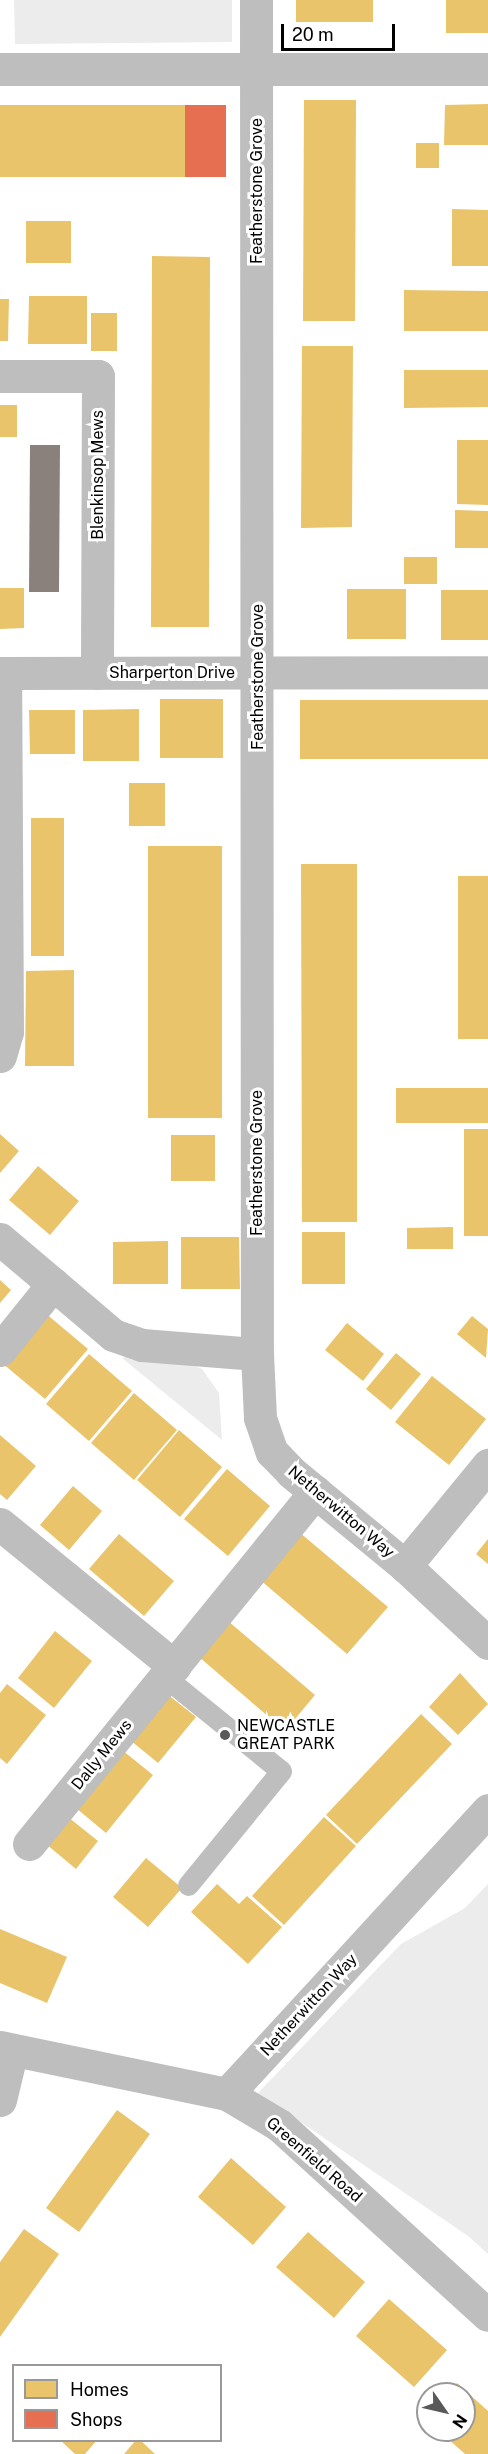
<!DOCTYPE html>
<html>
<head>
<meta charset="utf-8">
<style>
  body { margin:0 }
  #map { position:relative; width:488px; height:2454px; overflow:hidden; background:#fff; font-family:"Public Sans",sans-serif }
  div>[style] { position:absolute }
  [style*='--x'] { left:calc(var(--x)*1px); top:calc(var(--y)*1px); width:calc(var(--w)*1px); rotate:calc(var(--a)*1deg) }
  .green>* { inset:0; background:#ececec }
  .homes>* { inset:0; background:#e9c46a }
  .shops>* { inset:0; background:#e76f51 }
  .industry>* { inset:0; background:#8a817c }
  .lane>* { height:21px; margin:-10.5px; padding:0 10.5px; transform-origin:10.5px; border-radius:10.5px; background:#bebebe }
  .street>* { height:33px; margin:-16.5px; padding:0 16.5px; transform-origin:16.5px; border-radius:16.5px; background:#bebebe }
  .dots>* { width:16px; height:16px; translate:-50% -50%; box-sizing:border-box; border:3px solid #fff; border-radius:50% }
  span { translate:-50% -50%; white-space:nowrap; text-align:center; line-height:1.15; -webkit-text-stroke:6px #fff; paint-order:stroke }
  .street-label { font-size:16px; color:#000 }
  .poi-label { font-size:16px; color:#000 }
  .left { translate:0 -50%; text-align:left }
  .legend { position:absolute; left:12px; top:2364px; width:210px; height:78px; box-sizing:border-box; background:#fff; border:2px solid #999; margin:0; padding:8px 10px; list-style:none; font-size:18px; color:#000 }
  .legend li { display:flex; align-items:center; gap:12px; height:30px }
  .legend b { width:30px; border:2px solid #999 }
  .north { position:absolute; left:416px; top:2382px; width:60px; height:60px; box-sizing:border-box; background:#fff; border:2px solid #999; border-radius:50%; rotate:124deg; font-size:16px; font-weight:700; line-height:24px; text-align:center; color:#000 }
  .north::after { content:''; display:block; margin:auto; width:21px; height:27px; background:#595959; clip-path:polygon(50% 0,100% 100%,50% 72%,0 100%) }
  .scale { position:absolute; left:281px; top:24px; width:114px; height:27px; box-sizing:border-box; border:3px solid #000; border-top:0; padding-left:8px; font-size:18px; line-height:21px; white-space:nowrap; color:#000; -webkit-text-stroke:4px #fff; paint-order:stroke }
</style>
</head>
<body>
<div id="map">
  <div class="green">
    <div style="clip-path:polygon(14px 0,232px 0,232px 42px,15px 44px)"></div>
    <div style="clip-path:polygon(129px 1356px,182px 1361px,202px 1369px,219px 1393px,222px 1440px,122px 1358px)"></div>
    <div style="clip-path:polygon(488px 1884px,488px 2254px,468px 2236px,258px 2093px,401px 1944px,465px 1908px)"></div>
  </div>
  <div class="homes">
    <div style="clip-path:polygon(296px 0,373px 0,373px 22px,296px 22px)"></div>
    <div style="clip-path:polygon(446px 0,488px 0,488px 33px,446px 33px)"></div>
    <div style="clip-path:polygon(304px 100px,356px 100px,355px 321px,303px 321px)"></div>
    <div style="clip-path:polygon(488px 104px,488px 145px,444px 145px,445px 105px)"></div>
    <div style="clip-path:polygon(0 105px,185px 105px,185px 177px,0 177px)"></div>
    <div style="clip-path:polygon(416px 143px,439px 143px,439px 168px,416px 168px)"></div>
    <div style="clip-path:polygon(452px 209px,488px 210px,488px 266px,452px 266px)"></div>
    <div style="clip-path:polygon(26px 221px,71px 221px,71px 263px,26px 263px)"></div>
    <div style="clip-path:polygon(152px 256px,210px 257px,209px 627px,151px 627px)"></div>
    <div style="clip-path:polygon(404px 290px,488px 291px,488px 331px,404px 331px)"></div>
    <div style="clip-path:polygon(29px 296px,87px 296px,87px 344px,28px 344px)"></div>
    <div style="clip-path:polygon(0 299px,9px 299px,8px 341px,0 341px)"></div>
    <div style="clip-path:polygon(91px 313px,117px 313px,117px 351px,91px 351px)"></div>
    <div style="clip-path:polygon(302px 346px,353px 346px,352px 527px,301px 528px)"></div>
    <div style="clip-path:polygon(404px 370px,488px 370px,488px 407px,404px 408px)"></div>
    <div style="clip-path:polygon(0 405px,17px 405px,17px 437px,0 437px)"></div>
    <div style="clip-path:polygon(457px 440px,488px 440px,488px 505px,457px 504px)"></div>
    <div style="clip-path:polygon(455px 510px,488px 511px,488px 548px,455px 548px)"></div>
    <div style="clip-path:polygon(404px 557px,437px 557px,437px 584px,404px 584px)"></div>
    <div style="clip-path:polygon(0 588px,24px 588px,24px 628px,0 629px)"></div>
    <div style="clip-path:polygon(347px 589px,406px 589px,406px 639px,347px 639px)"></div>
    <div style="clip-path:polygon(441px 590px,488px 590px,488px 640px,441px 640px)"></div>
    <div style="clip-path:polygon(160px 699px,223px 699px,223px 758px,160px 758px)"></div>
    <div style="clip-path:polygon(300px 700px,488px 700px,488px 759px,300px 759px)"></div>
    <div style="clip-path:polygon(139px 709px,139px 761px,83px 761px,83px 710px)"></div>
    <div style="clip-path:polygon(29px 710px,75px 710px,75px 754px,30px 754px)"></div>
    <div style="clip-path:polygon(129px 783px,165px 783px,165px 826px,129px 826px)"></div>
    <div style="clip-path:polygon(31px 818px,64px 818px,64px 956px,31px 956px)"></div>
    <div style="clip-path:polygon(148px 846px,222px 846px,222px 1118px,148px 1118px)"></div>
    <div style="clip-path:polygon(301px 864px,357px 864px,357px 1222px,302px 1222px)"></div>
    <div style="clip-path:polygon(458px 876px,488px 876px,488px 1039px,458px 1039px)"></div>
    <div style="clip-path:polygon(74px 970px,74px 1066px,25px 1066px,26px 971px)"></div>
    <div style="clip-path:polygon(396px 1088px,488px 1088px,488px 1123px,396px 1123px)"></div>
    <div style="clip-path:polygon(464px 1129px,488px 1129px,488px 1236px,464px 1236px)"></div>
    <div style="clip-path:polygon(0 1134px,19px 1151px,0 1173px)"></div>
    <div style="clip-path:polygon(171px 1135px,215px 1135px,215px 1181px,171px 1181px)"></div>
    <div style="clip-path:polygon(38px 1166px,79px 1201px,50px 1235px,9px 1200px)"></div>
    <div style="clip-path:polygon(453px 1227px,453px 1249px,407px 1249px,407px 1228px)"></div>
    <div style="clip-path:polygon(302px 1232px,345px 1232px,345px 1284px,302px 1284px)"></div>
    <div style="clip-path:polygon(181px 1237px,239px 1237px,240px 1289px,181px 1289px)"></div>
    <div style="clip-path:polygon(168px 1241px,168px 1284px,113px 1284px,113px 1242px)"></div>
    <div style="clip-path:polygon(0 1280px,11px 1290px,0 1303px)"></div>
    <div style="clip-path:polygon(44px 1312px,88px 1349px,45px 1399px,2px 1363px)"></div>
    <div style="clip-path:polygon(472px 1316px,488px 1329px,486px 1358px,457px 1334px)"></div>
    <div style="clip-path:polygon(347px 1323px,384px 1354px,363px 1381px,325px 1350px)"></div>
    <div style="clip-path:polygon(396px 1353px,421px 1374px,391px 1410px,366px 1389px)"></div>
    <div style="clip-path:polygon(89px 1354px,132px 1391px,89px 1441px,46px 1404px)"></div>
    <div style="clip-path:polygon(432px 1376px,486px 1419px,449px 1465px,395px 1422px)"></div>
    <div style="clip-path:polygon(134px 1393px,177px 1430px,134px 1480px,91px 1443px)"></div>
    <div style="clip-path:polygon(179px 1430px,222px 1467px,180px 1517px,137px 1480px)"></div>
    <div style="clip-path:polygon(0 1435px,36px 1466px,7px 1500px,0 1494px)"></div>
    <div style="clip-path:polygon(227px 1469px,270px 1506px,228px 1556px,184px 1519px)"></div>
    <div style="clip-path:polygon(73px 1486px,102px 1511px,69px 1550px,40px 1525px)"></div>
    <div style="clip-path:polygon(299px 1532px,388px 1607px,347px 1654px,259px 1579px)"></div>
    <div style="clip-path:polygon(119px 1534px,174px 1581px,144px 1616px,89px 1569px)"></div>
    <div style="clip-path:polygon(488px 1539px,488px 1564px,476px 1554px)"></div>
    <div style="clip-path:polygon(228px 1621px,315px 1695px,285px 1731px,198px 1656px)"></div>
    <div style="clip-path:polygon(55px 1631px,92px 1661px,54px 1708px,18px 1678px)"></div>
    <div style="clip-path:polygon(460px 1673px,488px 1704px,458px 1735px,429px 1707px)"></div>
    <div style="clip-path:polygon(7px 1684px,46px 1715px,7px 1764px,0 1758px,0 1693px)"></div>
    <div style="clip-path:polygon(167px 1694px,196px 1717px,158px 1763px,130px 1740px)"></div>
    <div style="clip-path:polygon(421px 1714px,452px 1744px,357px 1844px,326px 1815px)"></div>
    <div style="clip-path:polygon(122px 1750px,153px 1775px,106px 1833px,76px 1808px)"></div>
    <div style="clip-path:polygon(68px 1817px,98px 1841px,76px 1869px,46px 1844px)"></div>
    <div style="clip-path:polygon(324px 1817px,356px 1846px,284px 1925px,252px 1896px)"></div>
    <div style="clip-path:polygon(146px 1858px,182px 1888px,148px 1927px,113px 1897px)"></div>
    <div style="clip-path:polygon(217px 1884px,239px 1904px,247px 1896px,282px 1927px,248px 1964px,191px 1912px)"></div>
    <div style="clip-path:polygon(0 1929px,67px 1957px,47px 2003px,0 1983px)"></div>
    <div style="clip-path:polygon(117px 2110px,150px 2134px,79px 2232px,46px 2208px)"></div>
    <div style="clip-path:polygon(231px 2158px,286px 2207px,253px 2245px,198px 2197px)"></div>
    <div style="clip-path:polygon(24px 2229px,59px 2254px,0 2337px,0 2262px)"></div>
    <div style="clip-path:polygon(308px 2232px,365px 2282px,334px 2318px,276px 2267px)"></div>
    <div style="clip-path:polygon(389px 2299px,447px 2350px,414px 2387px,356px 2336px)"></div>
    <div style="clip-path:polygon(457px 2383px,488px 2411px,488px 2454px,465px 2454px,438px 2430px,464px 2430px,464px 2394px,448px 2394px)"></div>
    <div style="clip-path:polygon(60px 2440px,97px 2440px,85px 2454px,75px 2454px)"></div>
    <div style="clip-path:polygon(136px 2440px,140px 2440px,155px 2454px,124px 2454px)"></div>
  </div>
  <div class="shops">
    <div style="clip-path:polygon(185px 105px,226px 105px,226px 177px,185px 177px)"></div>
  </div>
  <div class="industry">
    <div style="clip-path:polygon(30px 445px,60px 445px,59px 592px,29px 592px)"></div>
  </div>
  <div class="lane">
    <div style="--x:165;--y:1677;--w:149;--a:39"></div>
    <div style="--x:281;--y:1771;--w:147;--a:129.2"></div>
  </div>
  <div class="street">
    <div style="--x:256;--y:0;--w:1354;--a:89.96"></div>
    <div style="--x:257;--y:1354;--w:64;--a:87.3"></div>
    <div style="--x:260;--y:1418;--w:36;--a:71"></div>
    <div style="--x:272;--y:1452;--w:28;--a:46"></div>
    <div style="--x:291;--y:1472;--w:148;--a:39.5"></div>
    <div style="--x:405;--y:1566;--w:113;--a:42.9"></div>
    <div style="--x:0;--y:69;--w:488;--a:0"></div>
    <div style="--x:0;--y:376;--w:98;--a:0"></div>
    <div style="--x:98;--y:376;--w:297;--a:90.2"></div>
    <div style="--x:0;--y:673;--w:488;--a:-0.1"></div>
    <div style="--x:0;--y:1056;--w:25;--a:-74"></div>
    <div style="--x:7;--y:1032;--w:359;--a:-90.3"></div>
    <div style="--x:0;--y:1239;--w:148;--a:40.3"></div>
    <div style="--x:113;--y:1335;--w:31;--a:19"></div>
    <div style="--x:142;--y:1345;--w:115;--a:4.5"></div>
    <div style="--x:0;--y:1350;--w:85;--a:-51.2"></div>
    <div style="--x:0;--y:1524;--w:225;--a:39.2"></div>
    <div style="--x:405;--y:1566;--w:131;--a:-50.6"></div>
    <div style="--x:29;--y:1844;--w:454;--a:-50.9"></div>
    <div style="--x:0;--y:2047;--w:232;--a:11.7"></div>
    <div style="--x:227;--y:2094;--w:61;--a:30.8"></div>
    <div style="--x:279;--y:2125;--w:282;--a:42.3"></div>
    <div style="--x:227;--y:2094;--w:386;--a:-47.4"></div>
    <div style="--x:0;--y:2100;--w:51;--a:-76.5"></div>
  </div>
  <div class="dots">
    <div style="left:225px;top:1735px;background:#595959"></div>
  </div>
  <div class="street-label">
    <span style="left:257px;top:191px;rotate:-90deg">Featherstone Grove</span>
    <span style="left:98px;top:475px;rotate:-90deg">Blenkinsop Mews</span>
    <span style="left:172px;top:673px">Sharperton Drive</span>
    <span style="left:258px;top:677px;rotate:-90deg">Featherstone Grove</span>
    <span style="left:257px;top:1163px;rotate:-90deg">Featherstone Grove</span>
    <span style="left:341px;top:1512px;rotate:40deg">Netherwitton Way</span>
    <span style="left:102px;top:1755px;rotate:-51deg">Dally Mews</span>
    <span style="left:309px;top:2005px;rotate:-47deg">Netherwitton Way</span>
    <span style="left:314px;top:2160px;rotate:41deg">Greenfield Road</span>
  </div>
  <div class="poi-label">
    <span class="left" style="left:237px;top:1735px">NEWCASTLE<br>GREAT PARK</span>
  </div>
  <ul class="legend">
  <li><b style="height:16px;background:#e9c46a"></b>Homes</li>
  <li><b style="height:16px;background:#e76f51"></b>Shops</li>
  </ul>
  <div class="north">N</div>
  <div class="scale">20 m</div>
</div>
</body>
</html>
